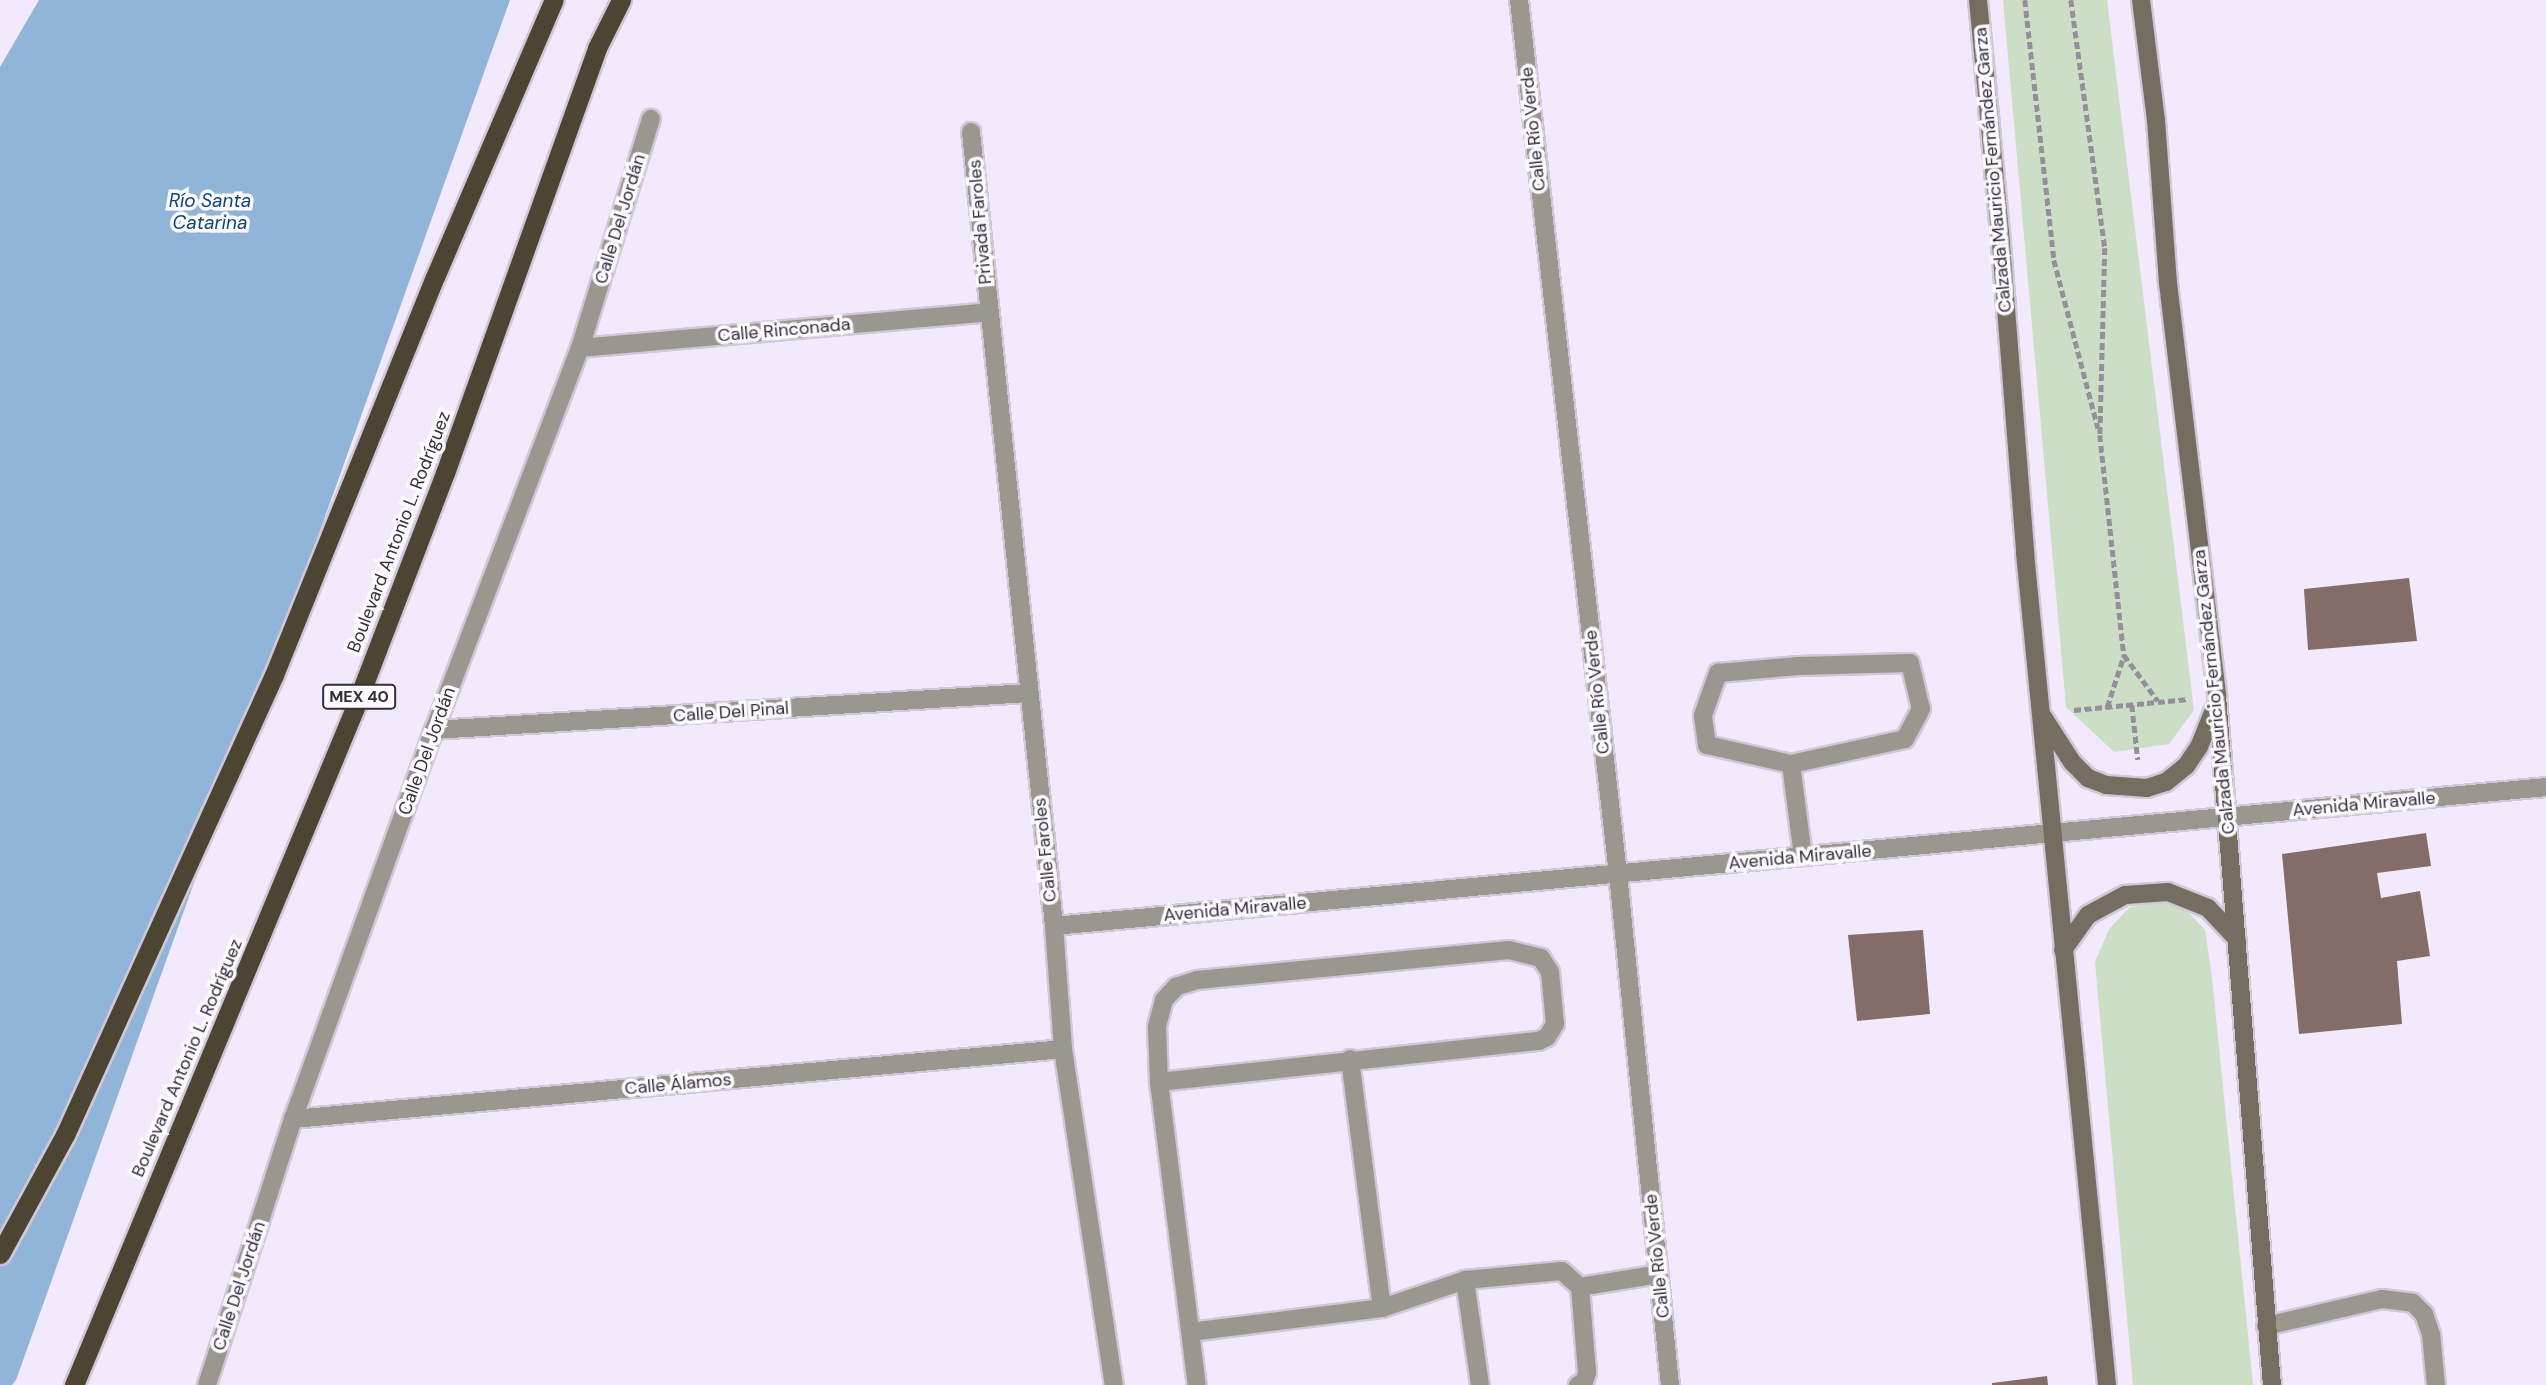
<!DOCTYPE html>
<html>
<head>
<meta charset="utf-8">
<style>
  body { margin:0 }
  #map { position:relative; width:2546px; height:1385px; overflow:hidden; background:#f2eafc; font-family:"DM Sans",sans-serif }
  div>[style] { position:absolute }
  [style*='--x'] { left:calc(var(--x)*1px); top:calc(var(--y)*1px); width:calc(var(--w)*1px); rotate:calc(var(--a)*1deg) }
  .green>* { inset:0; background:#ccdec5 }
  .water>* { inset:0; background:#91b5d8 }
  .building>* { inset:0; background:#846c68 }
  .path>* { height:4.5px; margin-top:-2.25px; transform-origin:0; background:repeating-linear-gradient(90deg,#958f9c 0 7px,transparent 0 10.5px) }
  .roads { filter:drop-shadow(2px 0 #d0c8d9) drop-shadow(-2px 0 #d0c8d9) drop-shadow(0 2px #d0c8d9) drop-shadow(0 -2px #d0c8d9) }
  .service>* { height:18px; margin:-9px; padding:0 9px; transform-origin:9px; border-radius:9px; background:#9a978e }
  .minor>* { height:18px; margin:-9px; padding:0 9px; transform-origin:9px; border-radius:9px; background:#9a978e }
  .secondary>* { height:18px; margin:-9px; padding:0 9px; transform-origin:9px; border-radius:9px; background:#736e60 }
  .trunk>* { height:19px; margin:-9.5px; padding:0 9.5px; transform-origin:9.5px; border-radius:9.5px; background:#4c4534 }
  span { translate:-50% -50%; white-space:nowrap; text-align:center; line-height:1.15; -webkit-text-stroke:7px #fcfaff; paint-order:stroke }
  .shield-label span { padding:2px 5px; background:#fcfaff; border:2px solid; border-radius:5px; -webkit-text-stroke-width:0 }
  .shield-label { font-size:16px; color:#332f37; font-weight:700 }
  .street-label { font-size:18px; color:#332f37 }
  .water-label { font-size:19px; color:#0f4572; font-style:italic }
</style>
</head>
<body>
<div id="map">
  <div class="green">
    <div style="clip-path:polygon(2003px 0,2107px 0,2194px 710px,2169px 744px,2114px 752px,2066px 707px)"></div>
    <div style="clip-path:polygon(2157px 903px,2182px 906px,2205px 930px,2212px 977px,2253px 1385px,2133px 1385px,2095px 962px,2109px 929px,2130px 907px)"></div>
  </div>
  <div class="water">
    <div style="clip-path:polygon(39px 0,510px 0,16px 1380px,12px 1385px,0 1385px,0 67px)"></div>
  </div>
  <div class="building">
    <div style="clip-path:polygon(2409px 578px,2417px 641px,2308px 650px,2304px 589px)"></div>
    <div style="clip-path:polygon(2426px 833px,2431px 866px,2377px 873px,2381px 898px,2420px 891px,2430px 956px,2397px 961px,2402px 1024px,2299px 1034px,2282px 854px)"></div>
    <div style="clip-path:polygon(1923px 930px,1930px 1014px,1857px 1021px,1848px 935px)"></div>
    <div style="clip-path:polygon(2047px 1376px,2048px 1385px,1992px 1385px,1992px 1383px)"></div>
  </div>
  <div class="path">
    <div style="--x:2025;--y:0;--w:262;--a:83.6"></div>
    <div style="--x:2054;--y:260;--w:174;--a:75.3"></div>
    <div style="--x:2071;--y:0;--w:250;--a:82.2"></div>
    <div style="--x:2105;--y:248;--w:187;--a:91.5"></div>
    <div style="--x:2100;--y:435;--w:221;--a:83.8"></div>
    <div style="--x:2132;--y:705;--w:55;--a:83.8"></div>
    <div style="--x:2107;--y:707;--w:55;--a:-71.9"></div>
    <div style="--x:2124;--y:655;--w:57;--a:53.5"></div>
    <div style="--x:2074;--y:710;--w:115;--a:-5.5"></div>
  </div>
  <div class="roads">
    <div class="service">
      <div style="--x:1791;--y:764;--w:86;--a:-167.3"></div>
      <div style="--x:1707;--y:745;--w:30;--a:-98"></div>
      <div style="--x:1703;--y:715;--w:45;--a:-70.3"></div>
      <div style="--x:1718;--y:673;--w:81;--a:-4.9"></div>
      <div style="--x:1799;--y:666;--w:111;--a:-1.5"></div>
      <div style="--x:1910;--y:663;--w:47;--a:76.6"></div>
      <div style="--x:1921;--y:709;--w:34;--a:118"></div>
      <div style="--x:1905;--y:739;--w:117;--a:167.6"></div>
      <div style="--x:1791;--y:764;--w:93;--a:82.6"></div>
      <div style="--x:1350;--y:1059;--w:251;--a:82.7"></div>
      <div style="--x:1159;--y:1082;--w:382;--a:-6.2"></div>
      <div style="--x:1539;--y:1041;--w:9;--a:-27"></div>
      <div style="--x:1547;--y:1037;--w:15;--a:-58"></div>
      <div style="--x:1555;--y:1024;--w:52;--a:-95.5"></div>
      <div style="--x:1550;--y:972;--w:17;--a:-123"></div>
      <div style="--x:1541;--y:958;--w:33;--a:-166"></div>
      <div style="--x:1509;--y:950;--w:313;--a:174.5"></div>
      <div style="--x:1197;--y:980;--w:22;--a:162"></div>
      <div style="--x:1176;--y:987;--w:18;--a:133"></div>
      <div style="--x:1164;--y:1000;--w:28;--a:105"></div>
      <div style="--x:1157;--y:1027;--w:55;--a:87.9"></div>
      <div style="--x:1159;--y:1082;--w:305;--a:82.9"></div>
      <div style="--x:1465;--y:1280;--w:106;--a:81.9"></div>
      <div style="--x:1580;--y:1287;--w:80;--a:-9.3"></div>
      <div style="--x:2266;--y:1326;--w:119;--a:-13.1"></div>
      <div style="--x:2382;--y:1299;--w:31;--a:7"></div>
      <div style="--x:2413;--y:1303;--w:16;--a:45"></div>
      <div style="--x:2424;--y:1314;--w:21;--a:71"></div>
      <div style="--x:2431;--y:1334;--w:51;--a:84.4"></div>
      <div style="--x:1190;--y:1332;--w:193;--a:-7.1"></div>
      <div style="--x:1382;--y:1308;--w:88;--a:-18.6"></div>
      <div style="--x:1465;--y:1280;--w:97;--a:-5.3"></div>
      <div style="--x:1562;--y:1271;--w:24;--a:42"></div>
      <div style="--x:1580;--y:1287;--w:86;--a:85.3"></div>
      <div style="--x:1587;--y:1373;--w:9;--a:108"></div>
      <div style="--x:1584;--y:1382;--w:7;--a:153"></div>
    </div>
    <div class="minor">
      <div style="--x:1519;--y:0;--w:880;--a:83.54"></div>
      <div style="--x:1618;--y:874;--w:514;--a:84.19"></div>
      <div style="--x:971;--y:132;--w:798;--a:84.03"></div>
      <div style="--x:1054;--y:926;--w:123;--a:85.8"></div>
      <div style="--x:1063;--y:1049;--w:340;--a:81.4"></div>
      <div style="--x:580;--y:348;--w:410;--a:-5"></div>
      <div style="--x:434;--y:730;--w:595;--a:-3.56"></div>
      <div style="--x:1054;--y:926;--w:1498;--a:-5.32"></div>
      <div style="--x:293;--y:1119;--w:773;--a:-5.19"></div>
      <div style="--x:207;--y:1385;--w:280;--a:-72.1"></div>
      <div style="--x:293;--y:1119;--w:414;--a:-70.1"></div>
      <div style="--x:434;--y:730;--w:409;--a:-69.1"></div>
      <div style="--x:580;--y:348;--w:240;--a:-72.8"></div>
    </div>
    <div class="secondary">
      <div style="--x:1978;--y:0;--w:233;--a:84.6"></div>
      <div style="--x:2000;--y:232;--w:322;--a:85.5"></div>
      <div style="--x:2025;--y:553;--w:836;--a:84.37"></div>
      <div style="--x:2141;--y:0;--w:121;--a:82.9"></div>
      <div style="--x:2156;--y:120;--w:163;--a:85.8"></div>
      <div style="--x:2168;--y:283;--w:416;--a:83.2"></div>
      <div style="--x:2217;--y:696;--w:691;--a:85.44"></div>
      <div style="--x:2043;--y:717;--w:54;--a:57.2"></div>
      <div style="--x:2072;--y:762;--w:23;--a:45"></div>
      <div style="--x:2088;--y:778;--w:19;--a:21"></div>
      <div style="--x:2106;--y:785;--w:41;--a:4.2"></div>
      <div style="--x:2147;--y:788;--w:20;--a:-18"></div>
      <div style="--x:2166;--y:782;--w:26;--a:-39"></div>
      <div style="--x:2186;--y:766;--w:23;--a:-56"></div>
      <div style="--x:2199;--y:747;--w:40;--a:-68"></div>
      <div style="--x:2063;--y:950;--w:43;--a:-54.5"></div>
      <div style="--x:2088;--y:915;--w:42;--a:-28.4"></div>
      <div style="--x:2125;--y:895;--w:43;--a:-4"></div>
      <div style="--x:2168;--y:892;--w:43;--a:21.8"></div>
      <div style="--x:2208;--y:908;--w:42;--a:46.9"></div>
    </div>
    <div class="trunk">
      <div style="--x:0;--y:1254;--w:136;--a:-61.4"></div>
      <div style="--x:65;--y:1135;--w:505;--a:-65.57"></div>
      <div style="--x:274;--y:675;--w:429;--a:-68"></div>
      <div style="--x:435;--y:277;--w:301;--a:-66.8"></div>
      <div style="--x:74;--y:1385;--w:731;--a:-67.47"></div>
      <div style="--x:354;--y:710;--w:254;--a:-69"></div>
      <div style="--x:445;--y:473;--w:451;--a:-70.3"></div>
      <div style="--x:597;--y:48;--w:54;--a:-63.4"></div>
    </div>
  </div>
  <div class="shield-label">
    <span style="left:359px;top:697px">MEX 40</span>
  </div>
  <div class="street-label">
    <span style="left:1533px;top:129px;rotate:-96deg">Calle Río Verde</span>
    <span style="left:1993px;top:170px;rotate:-95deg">Calzada Mauricio Fernández Garza</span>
    <span style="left:620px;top:219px;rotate:-73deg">Calle Del Jordán</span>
    <span style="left:980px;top:222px;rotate:-95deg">Privada Faroles</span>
    <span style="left:784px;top:330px;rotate:-5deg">Calle Rinconada</span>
    <span style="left:399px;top:532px;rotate:-69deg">Boulevard Antonio L. Rodríguez</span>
    <span style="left:1597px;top:692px;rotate:-96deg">Calle Río Verde</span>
    <span style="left:2214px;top:692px;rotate:-96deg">Calzada Mauricio Fernández Garza</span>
    <span style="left:731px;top:712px;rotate:-4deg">Calle Del Pinal</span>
    <span style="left:427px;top:751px;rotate:-70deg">Calle Del Jordán</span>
    <span style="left:2364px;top:804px;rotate:-5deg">Avenida Miravalle</span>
    <span style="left:1045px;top:850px;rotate:-96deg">Calle Faroles</span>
    <span style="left:1800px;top:857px;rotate:-5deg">Avenida Miravalle</span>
    <span style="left:1235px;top:909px;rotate:-5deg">Avenida Miravalle</span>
    <span style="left:187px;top:1058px;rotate:-67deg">Boulevard Antonio L. Rodríguez</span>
    <span style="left:678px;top:1084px;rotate:-5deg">Calle Álamos</span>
    <span style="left:1657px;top:1256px;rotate:-96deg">Calle Río Verde</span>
    <span style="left:239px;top:1286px;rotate:-72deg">Calle Del Jordán</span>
  </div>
  <div class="water-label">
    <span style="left:210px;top:212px">Río Santa<br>Catarina</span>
  </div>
</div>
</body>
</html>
